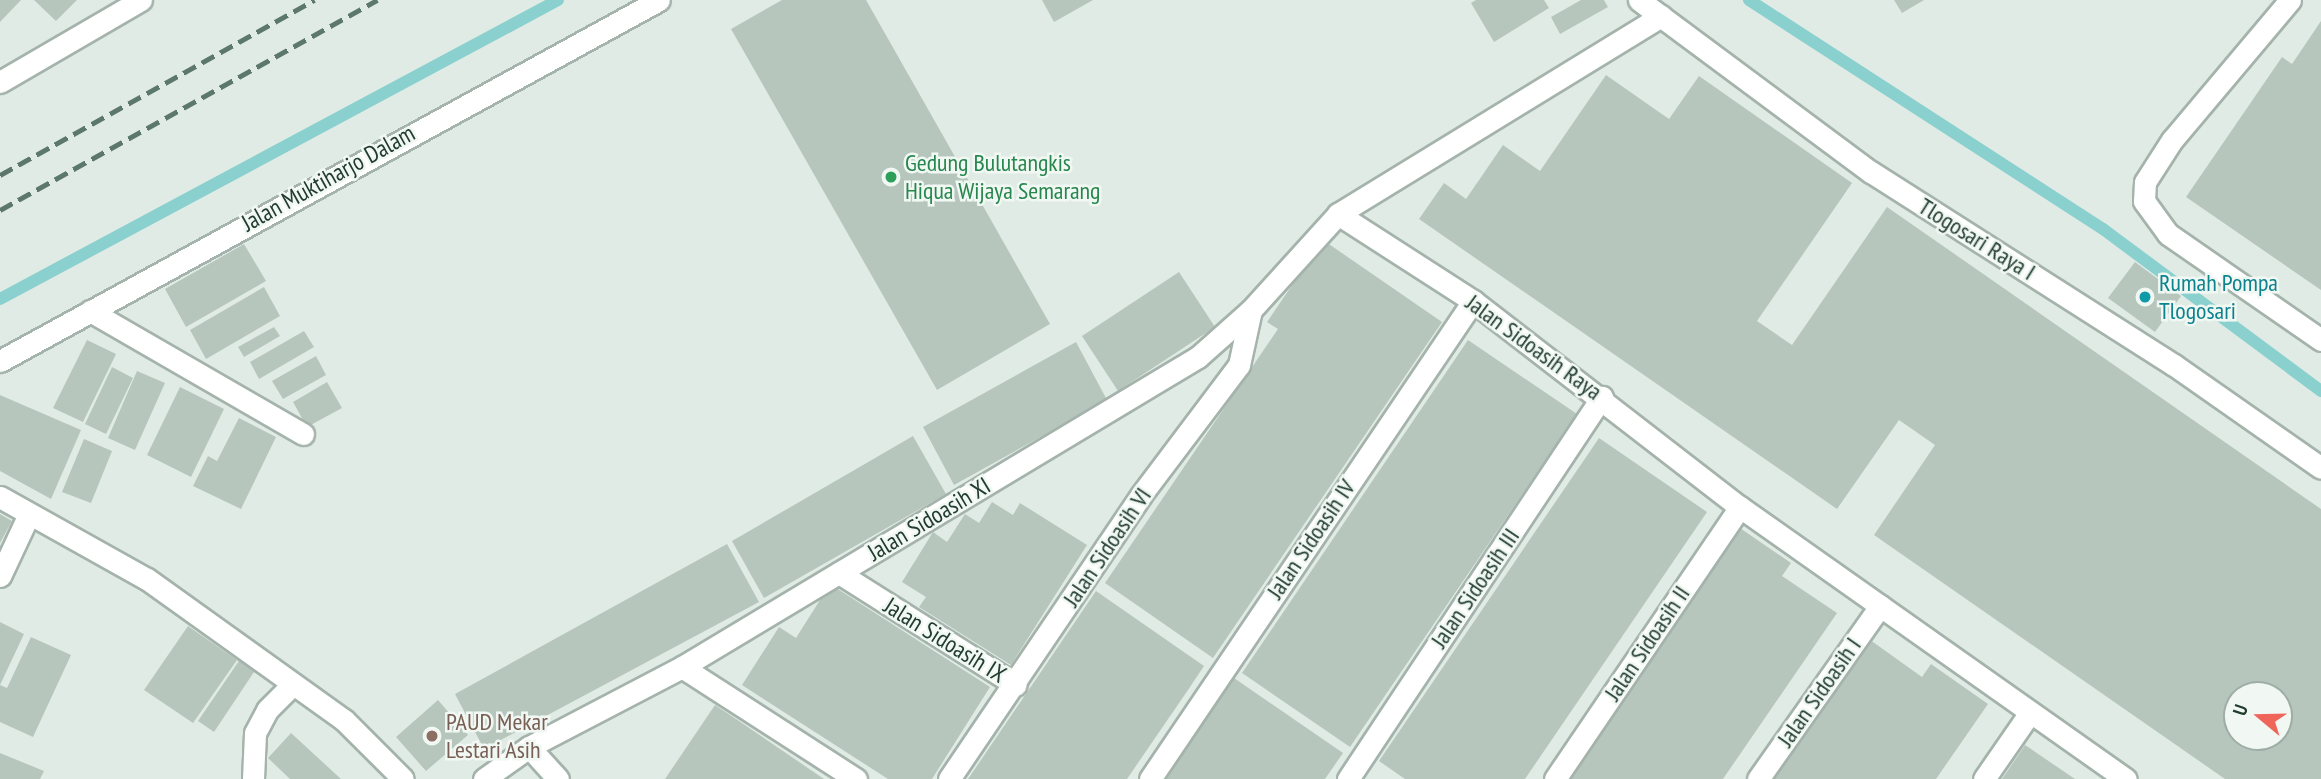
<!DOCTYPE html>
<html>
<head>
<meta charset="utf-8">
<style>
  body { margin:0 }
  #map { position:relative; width:2321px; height:779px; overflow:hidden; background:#e1ebe5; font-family:"PT Sans Narrow",sans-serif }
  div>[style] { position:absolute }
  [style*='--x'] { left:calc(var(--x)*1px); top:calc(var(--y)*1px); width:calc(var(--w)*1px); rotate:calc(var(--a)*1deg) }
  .stream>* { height:12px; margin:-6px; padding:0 6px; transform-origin:6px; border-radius:6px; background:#89d0ce }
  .building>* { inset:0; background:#b6c6bd }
  .roads { filter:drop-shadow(2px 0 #a4b3ab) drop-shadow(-2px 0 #a4b3ab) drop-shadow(0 2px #a4b3ab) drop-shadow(0 -2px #a4b3ab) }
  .minor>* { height:21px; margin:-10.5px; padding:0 10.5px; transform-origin:10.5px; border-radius:10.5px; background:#fff }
  .rail>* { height:5px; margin-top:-2.5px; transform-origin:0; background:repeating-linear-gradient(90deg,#5c776b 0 14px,transparent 0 21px) }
  .dots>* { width:19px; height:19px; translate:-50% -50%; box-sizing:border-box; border:4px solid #f1f8f3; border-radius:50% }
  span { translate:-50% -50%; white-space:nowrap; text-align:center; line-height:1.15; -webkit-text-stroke:5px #f1f8f3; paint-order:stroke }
  .leisure-label { font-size:24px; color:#27864d }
  .left { translate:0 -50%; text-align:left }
  .street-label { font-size:24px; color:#223c30 }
  .culture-label { font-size:24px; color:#0d838f }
  .education-label { font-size:24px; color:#785e54 }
  .north { position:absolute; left:2223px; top:681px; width:70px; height:70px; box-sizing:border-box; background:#f1f8f3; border:2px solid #9eada5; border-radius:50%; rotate:289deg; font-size:19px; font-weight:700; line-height:28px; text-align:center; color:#223c30 }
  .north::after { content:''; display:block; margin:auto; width:24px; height:32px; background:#f0655a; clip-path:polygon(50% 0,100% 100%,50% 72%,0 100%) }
</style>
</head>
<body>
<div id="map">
  <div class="stream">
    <div style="--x:1749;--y:0;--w:422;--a:32.9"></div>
    <div style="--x:2103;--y:229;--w:272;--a:36.6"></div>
    <div style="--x:0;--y:299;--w:633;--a:-28.18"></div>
  </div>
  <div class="building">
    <div style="clip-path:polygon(0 0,21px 0,0 22px)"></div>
    <div style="clip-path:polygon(34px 0,77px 0,56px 21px)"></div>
    <div style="clip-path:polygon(782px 0,866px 0,1050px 324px,937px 390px,731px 29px)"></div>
    <div style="clip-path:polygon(1042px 0,1093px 0,1054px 22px)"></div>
    <div style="clip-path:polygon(1476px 0,1544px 0,1549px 8px,1494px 42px,1471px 3px)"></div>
    <div style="clip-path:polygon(1581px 0,1604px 0,1608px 7px,1560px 34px,1551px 17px)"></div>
    <div style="clip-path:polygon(1894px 0,1924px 0,1902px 13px)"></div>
    <div style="clip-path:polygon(2321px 21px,2321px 290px,2186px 197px,2282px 57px,2292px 64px)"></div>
    <div style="clip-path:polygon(evenodd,1606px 75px,1669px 119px,1699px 76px,1852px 183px,1757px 321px,1792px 345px,1887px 207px,2321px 509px,2321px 779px,2225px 779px,1874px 535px,1935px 445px,1899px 420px,1837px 509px,1419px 219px,1444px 183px,1466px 199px,1503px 145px,1540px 171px,1606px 75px,2237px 695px,2279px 695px,2279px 737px,2237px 737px,2237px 695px)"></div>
    <div style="clip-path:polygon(1323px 240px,1442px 322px,1213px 658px,1105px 583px,1278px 329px,1267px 322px)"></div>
    <div style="clip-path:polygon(244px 244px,266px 281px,186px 327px,165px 289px)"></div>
    <div style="clip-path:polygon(2135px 262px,2181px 296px,2155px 332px,2108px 298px)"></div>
    <div style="clip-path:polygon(1179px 272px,1215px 327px,1118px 391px,1082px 336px)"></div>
    <div style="clip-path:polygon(264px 287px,280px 316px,206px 359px,190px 330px)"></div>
    <div style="clip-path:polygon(274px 327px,280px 336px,244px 357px,238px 347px)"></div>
    <div style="clip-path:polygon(304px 331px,314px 347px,259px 379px,250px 362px)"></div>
    <div style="clip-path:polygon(87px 340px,116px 354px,83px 422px,53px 408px)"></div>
    <div style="clip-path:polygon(1468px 340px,1577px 414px,1350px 747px,1242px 673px)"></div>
    <div style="clip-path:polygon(1076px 342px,1107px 400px,954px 485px,923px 427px)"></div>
    <div style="clip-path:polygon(316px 356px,326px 375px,283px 399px,272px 381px)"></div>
    <div style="clip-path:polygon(112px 367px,133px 378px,106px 434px,85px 424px)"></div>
    <div style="clip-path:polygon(137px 371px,165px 383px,135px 450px,108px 438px)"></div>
    <div style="clip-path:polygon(327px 382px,342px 408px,307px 427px,293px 402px)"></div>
    <div style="clip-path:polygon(180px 387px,224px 409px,191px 477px,147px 455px)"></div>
    <div style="clip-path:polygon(0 395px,81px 430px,51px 499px,0 471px)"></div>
    <div style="clip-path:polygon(239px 418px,276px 437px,241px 509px,193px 486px,208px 456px,217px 461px)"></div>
    <div style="clip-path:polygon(913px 436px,946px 494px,764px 598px,732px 541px)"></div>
    <div style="clip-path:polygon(1599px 438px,1707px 512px,1525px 779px,1405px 779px,1379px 761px)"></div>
    <div style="clip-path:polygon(84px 439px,112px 451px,91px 503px,62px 492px)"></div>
    <div style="clip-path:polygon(992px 502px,1013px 515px,1020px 503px,1087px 545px,1011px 665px,919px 607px,926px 597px,902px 582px,933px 532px,947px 542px,965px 514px,979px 523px)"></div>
    <div style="clip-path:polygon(0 514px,12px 521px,0 543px)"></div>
    <div style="clip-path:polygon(1737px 526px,1791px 563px,1782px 576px,1837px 613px,1723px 779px,1565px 779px)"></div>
    <div style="clip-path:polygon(727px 544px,759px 602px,484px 749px,455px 694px)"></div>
    <div style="clip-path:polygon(830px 584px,990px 687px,932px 779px,888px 779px,742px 685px,779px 627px,796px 638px)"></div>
    <div style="clip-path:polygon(1096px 591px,1204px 666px,1188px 690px,1127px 779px,968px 779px)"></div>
    <div style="clip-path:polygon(0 622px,24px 634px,0 685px,7px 688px,31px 637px,71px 655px,33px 737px,0 722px)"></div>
    <div style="clip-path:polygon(188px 626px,237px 660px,193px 723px,144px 690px)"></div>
    <div style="clip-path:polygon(1866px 637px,1922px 677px,1931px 664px,1988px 704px,1936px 779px,1768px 779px)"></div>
    <div style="clip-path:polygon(243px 655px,258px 666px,214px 732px,198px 721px)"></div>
    <div style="clip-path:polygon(1234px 678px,1343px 753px,1325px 779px,1166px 779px)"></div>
    <div style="clip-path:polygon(438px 700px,468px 735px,426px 771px,396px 737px)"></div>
    <div style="clip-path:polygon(715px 705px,739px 721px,824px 779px,665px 779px)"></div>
    <div style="clip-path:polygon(291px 733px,341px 779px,290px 779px,268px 758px)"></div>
    <div style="clip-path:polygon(2025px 745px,2075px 779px,2002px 779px)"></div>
    <div style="clip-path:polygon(0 753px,44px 771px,40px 779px,0 779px)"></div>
  </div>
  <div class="roads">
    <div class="minor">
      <div style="--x:1639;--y:0;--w:289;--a:36.6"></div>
      <div style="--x:1871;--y:172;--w:359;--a:32.5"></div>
      <div style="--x:2174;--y:365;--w:179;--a:35"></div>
      <div style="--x:2290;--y:0;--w:183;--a:130.1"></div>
      <div style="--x:2172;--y:140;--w:50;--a:122.7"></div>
      <div style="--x:2145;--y:182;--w:19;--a:93"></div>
      <div style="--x:2144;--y:201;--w:41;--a:54"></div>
      <div style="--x:2168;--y:234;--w:186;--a:34.7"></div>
      <div style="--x:0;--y:82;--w:163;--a:-30.2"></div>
      <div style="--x:1338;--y:214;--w:161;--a:32.8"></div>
      <div style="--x:1473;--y:301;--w:337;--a:37.7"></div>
      <div style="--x:1740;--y:507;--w:472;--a:35.2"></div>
      <div style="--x:90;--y:311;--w:246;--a:30"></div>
      <div style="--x:0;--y:361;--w:751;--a:-28.71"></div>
      <div style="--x:0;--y:497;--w:168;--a:29.2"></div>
      <div style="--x:147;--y:579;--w:242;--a:35.6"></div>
      <div style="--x:344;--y:720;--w:83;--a:45"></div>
      <div style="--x:839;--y:573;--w:209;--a:32.3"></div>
      <div style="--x:0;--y:576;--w:68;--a:-64.9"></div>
      <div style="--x:682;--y:667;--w:207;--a:32.8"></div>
      <div style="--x:529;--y:747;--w:43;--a:47.8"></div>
      <div style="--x:253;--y:779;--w:46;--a:-87.5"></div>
      <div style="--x:255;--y:733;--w:26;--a:-62"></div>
      <div style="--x:267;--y:710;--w:35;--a:-45"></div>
      <div style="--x:484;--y:779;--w:55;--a:-35.4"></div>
      <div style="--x:529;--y:747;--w:173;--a:-27.6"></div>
      <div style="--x:682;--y:667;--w:602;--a:-31"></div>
      <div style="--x:1198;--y:357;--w:71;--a:-41.6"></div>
      <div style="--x:1251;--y:310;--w:130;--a:-47.8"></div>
      <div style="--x:1338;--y:214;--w:379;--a:-31.5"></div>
      <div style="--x:949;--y:779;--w:343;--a:-55.9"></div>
      <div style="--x:1141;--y:495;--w:163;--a:-53"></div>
      <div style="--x:1239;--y:365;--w:56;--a:-77.7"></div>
      <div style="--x:1150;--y:779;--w:577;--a:-55.95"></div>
      <div style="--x:1348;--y:779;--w:459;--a:-56.4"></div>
      <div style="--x:1555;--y:779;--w:329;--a:-55.8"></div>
      <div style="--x:1758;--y:779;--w:212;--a:-54.8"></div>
      <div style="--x:1984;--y:779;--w:79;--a:-55.3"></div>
    </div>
  </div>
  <div class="rail">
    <div style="--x:0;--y:175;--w:360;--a:-29.1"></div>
    <div style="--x:0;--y:210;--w:432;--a:-29.1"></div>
  </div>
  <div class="dots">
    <div style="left:891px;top:177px;background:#2e9e5b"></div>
    <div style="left:2145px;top:297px;background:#0f9aa8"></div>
    <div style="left:432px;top:736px;background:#8d6e63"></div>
  </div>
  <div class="leisure-label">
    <span class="left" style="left:905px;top:177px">Gedung Bulutangkis<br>Hiqua Wijaya Semarang</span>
  </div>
  <div class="street-label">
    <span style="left:328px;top:178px;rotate:-29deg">Jalan Muktiharjo Dalam</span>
    <span style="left:1977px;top:239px;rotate:32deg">Tlogosari Raya I</span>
    <span style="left:1534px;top:347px;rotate:36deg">Jalan Sidoasih Raya</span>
    <span style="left:929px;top:519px;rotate:-31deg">Jalan Sidoasih XI</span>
    <span style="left:1311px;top:539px;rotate:-56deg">Jalan Sidoasih IV</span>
    <span style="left:1107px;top:547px;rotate:-56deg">Jalan Sidoasih VI</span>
    <span style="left:1475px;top:588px;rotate:-56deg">Jalan Sidoasih III</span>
    <span style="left:945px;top:640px;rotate:32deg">Jalan Sidoasih IX</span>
    <span style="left:1647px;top:643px;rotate:-56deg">Jalan Sidoasih II</span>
    <span style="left:1819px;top:692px;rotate:-55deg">Jalan Sidoasih I</span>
  </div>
  <div class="culture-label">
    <span class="left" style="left:2159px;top:297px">Rumah Pompa<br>Tlogosari</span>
  </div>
  <div class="education-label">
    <span class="left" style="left:446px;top:736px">PAUD Mekar<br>Lestari Asih</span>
  </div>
  <div class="north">U</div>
</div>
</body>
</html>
